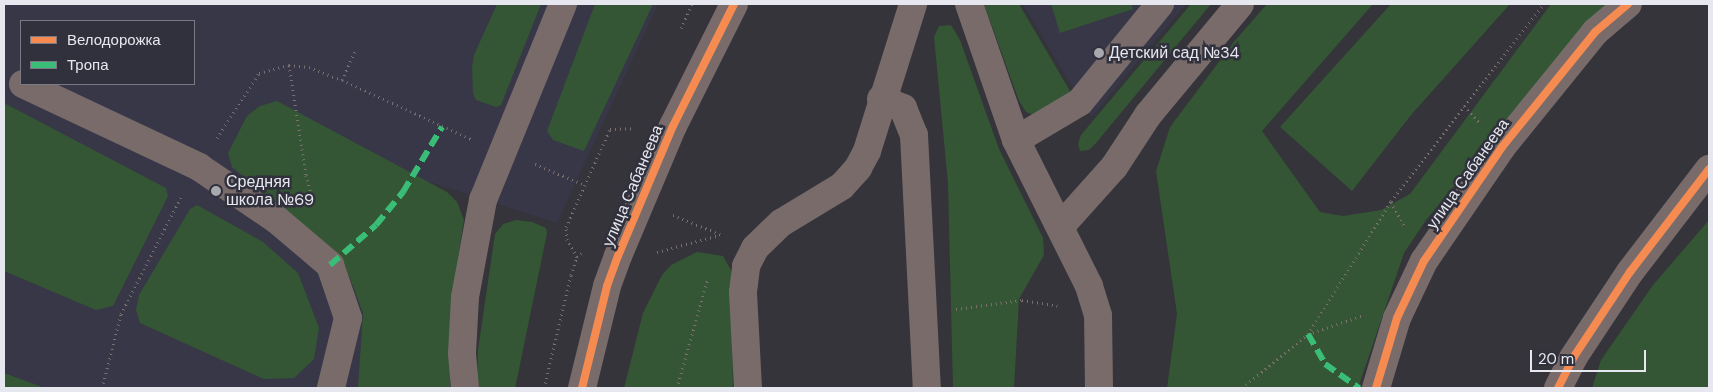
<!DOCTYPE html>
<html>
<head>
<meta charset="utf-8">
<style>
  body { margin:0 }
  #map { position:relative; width:1713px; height:392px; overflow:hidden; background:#34343a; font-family:"DM Sans",sans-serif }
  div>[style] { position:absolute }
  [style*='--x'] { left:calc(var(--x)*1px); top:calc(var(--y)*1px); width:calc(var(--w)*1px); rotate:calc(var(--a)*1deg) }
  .built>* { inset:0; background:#373748 }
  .green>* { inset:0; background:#345634 }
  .path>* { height:3px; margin-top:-1.5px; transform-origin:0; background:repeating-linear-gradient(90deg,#7a7070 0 1px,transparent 0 5px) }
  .minor>* { height:28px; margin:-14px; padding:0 14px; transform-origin:14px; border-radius:14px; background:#786b6a }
  .quiet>* { height:6px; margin-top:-3px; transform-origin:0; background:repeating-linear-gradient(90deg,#3abd76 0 12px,transparent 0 18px) }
  .cycleway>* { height:8px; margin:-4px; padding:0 4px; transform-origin:4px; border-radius:4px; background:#f68b52 }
  .dots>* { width:14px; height:14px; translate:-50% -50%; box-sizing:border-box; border:2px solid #31313d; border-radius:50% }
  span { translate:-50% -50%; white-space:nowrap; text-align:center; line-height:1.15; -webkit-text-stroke:5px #31313d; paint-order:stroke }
  .poi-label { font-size:16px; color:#e7e7ef }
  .left { translate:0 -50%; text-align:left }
  .street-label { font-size:16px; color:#e7e7ef }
  .frame { position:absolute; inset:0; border:5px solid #e7e7ef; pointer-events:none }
  .legend { position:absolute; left:20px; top:20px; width:175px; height:65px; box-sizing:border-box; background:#31313d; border:1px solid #7a7a84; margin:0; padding:6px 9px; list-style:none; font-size:15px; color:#e7e7ef }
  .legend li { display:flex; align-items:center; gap:10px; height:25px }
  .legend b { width:25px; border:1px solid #7a7a84 }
  .scale { position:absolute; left:1530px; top:350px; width:116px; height:22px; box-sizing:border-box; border:2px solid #e7e7ef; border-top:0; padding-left:6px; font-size:15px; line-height:18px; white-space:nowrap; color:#e7e7ef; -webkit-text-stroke:4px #31313d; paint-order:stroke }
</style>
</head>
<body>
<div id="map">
  <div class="built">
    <div style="clip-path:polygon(evenodd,4px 4px,658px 4px,557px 223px,430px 182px,361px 388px,4px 388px,4px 4px,21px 21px,194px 21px,194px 84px,21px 84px,21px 21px)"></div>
    <div style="clip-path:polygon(1023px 4px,1186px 4px,1091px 118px)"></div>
  </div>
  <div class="green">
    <div style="clip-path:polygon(497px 4px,541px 4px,501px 105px,496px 107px,476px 100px,473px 93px,472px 67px,474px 55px)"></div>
    <div style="clip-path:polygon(595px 4px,653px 4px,584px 151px,553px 140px,547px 131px)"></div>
    <div style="clip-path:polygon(984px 4px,1019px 4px,1070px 91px,1069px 97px,1036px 116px,1026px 112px,1019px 101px)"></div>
    <div style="clip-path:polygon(1051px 4px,1131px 4px,1133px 9px,1060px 33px)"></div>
    <div style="clip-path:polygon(1191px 4px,1211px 4px,1096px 143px,1089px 150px,1080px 151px,1078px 144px,1081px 135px)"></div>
    <div style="clip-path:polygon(1267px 4px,1373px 4px,1262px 131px,1320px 212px,1343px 216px,1381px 210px,1410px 194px,1551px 4px,1615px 4px,1586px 28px,1426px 220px,1404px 253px,1358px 388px,1167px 388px,1177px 314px,1156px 171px,1170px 127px,1233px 43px)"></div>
    <div style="clip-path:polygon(1391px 4px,1510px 4px,1411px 115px,1352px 191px,1280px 127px)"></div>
    <div style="clip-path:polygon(951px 25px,960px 40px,999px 149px,1043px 238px,1044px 255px,1019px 299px,1014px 388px,953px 388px,948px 183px,934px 37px,939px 26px)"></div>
    <div style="clip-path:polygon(277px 101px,447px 192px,457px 202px,464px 220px,452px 296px,450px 388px,358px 388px,363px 313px,350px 278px,334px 252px,232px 167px,228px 153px,247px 116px,260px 106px)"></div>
    <div style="clip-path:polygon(4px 103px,166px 188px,168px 196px,113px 306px,96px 310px,4px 271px)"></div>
    <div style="clip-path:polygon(197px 205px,263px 242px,298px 273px,319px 328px,314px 359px,294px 378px,264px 379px,140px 323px,136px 310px,139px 295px,190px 209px)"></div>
    <div style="clip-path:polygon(516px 220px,532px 222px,546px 228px,547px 233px,516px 384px,515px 388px,477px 388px,478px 350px,495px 234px,503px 224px)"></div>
    <div style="clip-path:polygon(1709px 220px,1709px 388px,1592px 388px,1601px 360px,1653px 285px)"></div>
    <div style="clip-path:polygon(697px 252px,723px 256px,731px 270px,733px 388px,624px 388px,643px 313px,662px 275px,671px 265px)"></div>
    <div style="clip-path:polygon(4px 373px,45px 388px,4px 388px)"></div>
  </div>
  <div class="path">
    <div style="--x:681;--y:28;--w:26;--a:-65"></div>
    <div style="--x:289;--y:65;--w:111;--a:81.2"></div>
    <div style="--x:306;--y:175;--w:30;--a:75"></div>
    <div style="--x:342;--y:80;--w:32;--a:-66"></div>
    <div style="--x:1464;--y:106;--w:22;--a:47"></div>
    <div style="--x:217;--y:138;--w:77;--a:-57.1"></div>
    <div style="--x:259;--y:73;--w:31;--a:-15"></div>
    <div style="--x:289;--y:65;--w:20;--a:6"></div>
    <div style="--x:309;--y:67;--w:35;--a:22"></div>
    <div style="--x:342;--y:80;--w:142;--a:24.6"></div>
    <div style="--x:535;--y:164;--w:54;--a:22.8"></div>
    <div style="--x:1391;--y:202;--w:29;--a:61"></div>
    <div style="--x:673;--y:215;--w:53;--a:22.2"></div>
    <div style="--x:657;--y:252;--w:65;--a:-15.1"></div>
    <div style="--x:577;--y:257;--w:20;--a:-120"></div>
    <div style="--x:567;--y:240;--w:13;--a:-94"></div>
    <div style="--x:566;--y:227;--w:107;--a:-65.8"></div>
    <div style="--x:610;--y:129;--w:24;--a:-2"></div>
    <div style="--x:956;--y:309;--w:67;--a:-7.8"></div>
    <div style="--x:1022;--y:300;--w:36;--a:9"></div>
    <div style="--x:1308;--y:334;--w:157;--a:-58"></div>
    <div style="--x:1391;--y:201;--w:249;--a:-52.2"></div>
    <div style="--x:102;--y:388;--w:76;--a:-75.6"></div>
    <div style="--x:121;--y:314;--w:131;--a:-62.9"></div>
    <div style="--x:544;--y:388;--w:116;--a:-76.6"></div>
    <div style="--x:571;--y:275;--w:19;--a:-72"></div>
    <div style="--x:577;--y:257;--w:6;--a:-39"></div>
    <div style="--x:677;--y:388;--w:114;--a:-74.3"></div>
    <div style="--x:1242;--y:388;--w:85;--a:-39.3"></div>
    <div style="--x:1308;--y:334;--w:59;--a:-18.7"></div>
  </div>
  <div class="minor">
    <div style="--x:969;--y:4;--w:144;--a:70.9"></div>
    <div style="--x:1016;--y:140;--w:163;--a:63.4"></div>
    <div style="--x:1089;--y:286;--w:30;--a:73"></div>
    <div style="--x:1098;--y:315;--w:73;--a:89.2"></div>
    <div style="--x:23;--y:84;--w:195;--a:25.2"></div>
    <div style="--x:199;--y:167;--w:94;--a:34.2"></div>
    <div style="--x:277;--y:220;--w:70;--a:40.3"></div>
    <div style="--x:330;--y:265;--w:56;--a:71.2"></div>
    <div style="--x:348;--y:318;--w:72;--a:103.7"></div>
    <div style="--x:881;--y:99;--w:24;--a:22"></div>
    <div style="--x:903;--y:108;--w:29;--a:68"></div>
    <div style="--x:914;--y:135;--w:253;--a:87.1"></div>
    <div style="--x:1016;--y:140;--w:74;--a:-30.7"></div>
    <div style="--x:1080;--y:102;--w:127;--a:-50.8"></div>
    <div style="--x:1061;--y:226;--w:79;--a:-48.1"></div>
    <div style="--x:1114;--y:167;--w:62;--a:-56.8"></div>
    <div style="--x:1148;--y:115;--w:144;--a:-50.3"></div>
    <div style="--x:465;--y:388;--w:35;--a:-95"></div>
    <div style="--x:462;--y:353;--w:56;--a:-86.9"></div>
    <div style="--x:465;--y:297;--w:99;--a:-79.5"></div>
    <div style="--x:483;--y:200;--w:212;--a:-67.8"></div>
    <div style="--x:582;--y:388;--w:105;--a:-76.2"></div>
    <div style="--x:607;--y:286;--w:32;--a:-70"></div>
    <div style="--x:618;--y:256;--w:141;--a:-67.1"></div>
    <div style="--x:673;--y:126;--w:136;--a:-63.4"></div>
    <div style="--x:748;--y:388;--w:96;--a:-93"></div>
    <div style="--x:743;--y:292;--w:26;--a:-83"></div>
    <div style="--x:746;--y:266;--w:20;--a:-63"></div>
    <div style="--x:755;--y:248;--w:36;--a:-44"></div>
    <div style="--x:781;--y:223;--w:71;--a:-31.2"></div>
    <div style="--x:842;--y:186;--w:24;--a:-48"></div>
    <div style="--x:858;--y:168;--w:19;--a:-62"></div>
    <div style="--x:867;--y:151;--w:154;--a:-72.6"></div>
    <div style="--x:1376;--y:388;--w:73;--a:-73.3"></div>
    <div style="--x:1397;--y:318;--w:63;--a:-64.7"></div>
    <div style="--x:1424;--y:261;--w:138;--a:-55.6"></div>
    <div style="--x:1502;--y:147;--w:148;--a:-51"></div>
    <div style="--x:1595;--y:32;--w:43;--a:-40.3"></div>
    <div style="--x:1558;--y:388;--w:34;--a:-63"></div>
    <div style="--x:1573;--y:358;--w:103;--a:-56.5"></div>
    <div style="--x:1630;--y:272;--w:130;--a:-52.5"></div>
  </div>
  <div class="quiet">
    <div style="--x:330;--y:265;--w:61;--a:-41"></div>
    <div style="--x:376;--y:225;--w:43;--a:-50.7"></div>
    <div style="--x:403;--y:192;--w:76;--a:-59"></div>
    <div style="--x:1308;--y:334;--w:34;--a:60"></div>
    <div style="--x:1325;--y:364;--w:42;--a:35.2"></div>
  </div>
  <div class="cycleway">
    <div style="--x:582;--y:388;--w:105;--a:-76.2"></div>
    <div style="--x:607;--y:286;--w:32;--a:-70"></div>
    <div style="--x:618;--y:256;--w:141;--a:-67.1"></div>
    <div style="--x:673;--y:126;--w:136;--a:-63.4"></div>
    <div style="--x:1376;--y:388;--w:73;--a:-73.3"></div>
    <div style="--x:1397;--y:318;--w:63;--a:-64.7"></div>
    <div style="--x:1424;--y:261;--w:138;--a:-55.6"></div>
    <div style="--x:1502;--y:147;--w:148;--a:-51"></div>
    <div style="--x:1595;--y:32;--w:43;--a:-40.3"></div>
    <div style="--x:1558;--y:388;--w:34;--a:-63"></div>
    <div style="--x:1573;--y:358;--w:103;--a:-56.5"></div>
    <div style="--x:1630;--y:272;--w:130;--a:-52.5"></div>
  </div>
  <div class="dots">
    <div style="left:1099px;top:53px;background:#a8a8b0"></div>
    <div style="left:216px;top:191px;background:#a8a8b0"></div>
  </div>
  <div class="poi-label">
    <span class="left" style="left:1109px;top:53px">Детский сад №34</span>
    <span class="left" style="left:226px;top:191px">Средняя<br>школа №69</span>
  </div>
  <div class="street-label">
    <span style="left:1468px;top:174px;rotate:-55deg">улица Сабанеева</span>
    <span style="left:633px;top:186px;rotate:-67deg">улица Сабанеева</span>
  </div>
  <div class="frame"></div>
  <ul class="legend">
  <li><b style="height:6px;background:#f68b52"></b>Велодорожка</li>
  <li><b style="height:6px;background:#3abd76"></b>Тропа</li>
  </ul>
  <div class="scale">20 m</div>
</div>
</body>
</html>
